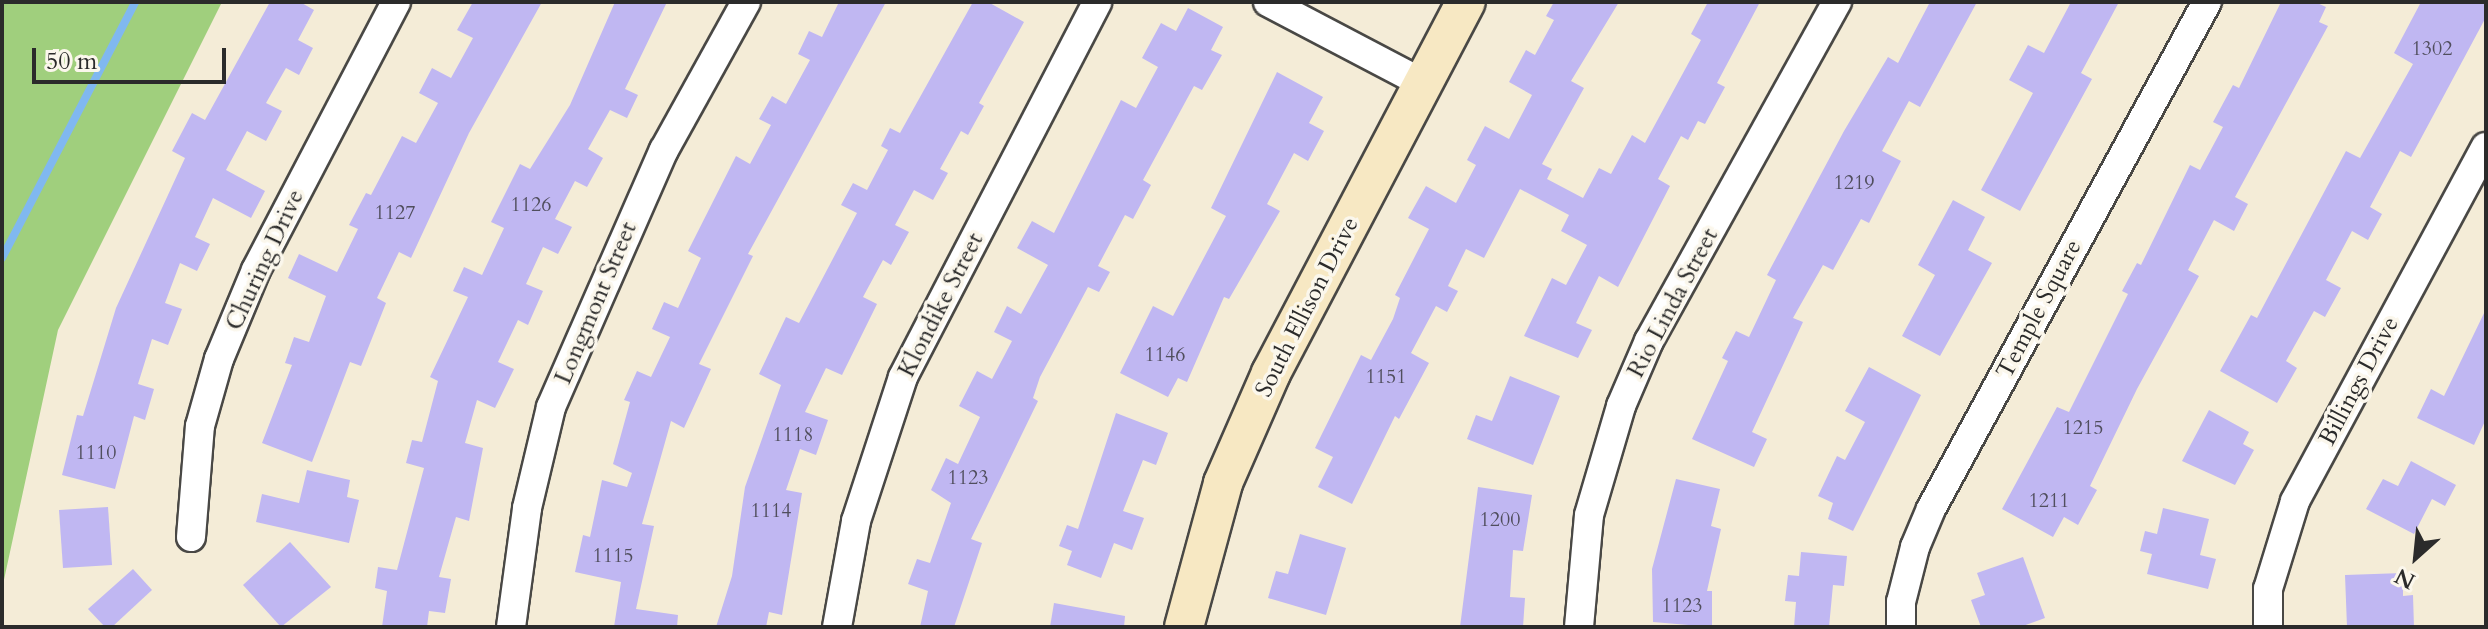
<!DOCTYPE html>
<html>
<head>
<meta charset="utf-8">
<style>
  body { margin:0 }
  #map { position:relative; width:2488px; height:629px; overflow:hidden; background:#f4ecd7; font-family:Cardo,serif }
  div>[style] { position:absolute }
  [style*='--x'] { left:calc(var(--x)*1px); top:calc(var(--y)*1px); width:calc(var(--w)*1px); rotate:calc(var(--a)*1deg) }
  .green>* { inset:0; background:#a0cf7d }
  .stream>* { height:8px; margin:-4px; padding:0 4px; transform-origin:4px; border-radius:4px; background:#80b8f0 }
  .building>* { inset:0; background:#c0b7f2 }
  .roads { filter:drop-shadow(2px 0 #494845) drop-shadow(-2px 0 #494845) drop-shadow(0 2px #494845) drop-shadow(0 -2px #494845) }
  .street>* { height:28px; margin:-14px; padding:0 14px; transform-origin:14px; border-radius:14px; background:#fff }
  .secondary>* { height:38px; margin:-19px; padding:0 19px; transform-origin:19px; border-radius:19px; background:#f7e8c3 }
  span { translate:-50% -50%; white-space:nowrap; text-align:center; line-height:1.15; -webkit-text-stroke:7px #fbf7ec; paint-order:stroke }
  .number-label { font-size:20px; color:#504e5d }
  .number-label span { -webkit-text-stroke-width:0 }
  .street-label { font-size:24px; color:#2b2b2b }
  .frame { position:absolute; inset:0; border:4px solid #2b2b2b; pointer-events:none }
  .north { position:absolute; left:2376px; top:517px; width:80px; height:80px; -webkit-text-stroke:6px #fbf7ec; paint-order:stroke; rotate:207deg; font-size:22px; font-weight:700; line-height:32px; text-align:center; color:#2b2b2b }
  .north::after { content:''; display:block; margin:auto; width:28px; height:36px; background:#2b2b2b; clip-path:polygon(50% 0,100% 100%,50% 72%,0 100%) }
  .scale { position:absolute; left:32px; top:48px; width:194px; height:36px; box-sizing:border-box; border:4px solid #2b2b2b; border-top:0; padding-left:10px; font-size:24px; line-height:28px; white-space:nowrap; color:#2b2b2b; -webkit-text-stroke:6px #fbf7ec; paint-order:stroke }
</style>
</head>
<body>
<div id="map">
  <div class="green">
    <div style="clip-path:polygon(4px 2px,222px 2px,58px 330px,2px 589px)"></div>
  </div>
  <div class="stream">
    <div style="--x:2;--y:258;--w:288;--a:-62.5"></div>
  </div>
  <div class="building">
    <div style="clip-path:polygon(270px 2px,300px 2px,314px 10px,298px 40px,313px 48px,299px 75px,286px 68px,266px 103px,282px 111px,266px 141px,247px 131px,226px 170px,265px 191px,251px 218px,213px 198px,195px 237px,210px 244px,197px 271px,180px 263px,165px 303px,182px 309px,168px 345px,152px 339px,138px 384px,154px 389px,145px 420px,134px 416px,115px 489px,62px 475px,77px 415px,83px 416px,116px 308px,185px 158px,172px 151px,192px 113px,205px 120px)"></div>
    <div style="clip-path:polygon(473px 2px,542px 2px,469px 133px,411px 258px,399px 252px,377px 298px,386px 303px,361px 366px,350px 362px,312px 462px,262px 443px,292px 365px,285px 363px,294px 337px,309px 342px,326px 296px,288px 278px,299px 254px,337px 272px,358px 229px,349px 225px,366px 193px,371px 195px,402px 136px,416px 143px,438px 103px,419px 93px,432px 68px,451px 78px,473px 38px,457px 30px)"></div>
    <div style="clip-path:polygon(615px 2px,667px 2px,625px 89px,638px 95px,627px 118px,610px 110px,588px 149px,603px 158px,587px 187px,575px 181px,555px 219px,572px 227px,558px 254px,543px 247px,526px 284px,543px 291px,528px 325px,518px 320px,498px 362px,514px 369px,495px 408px,477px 400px,465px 443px,483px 448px,469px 521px,456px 517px,439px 577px,451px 579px,445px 613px,429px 611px,427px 627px,382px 627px,387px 591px,375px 588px,378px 567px,397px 570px,424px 468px,406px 463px,412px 440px,422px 442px,438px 381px,430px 377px,468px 297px,453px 291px,464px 267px,482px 275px,504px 228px,491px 222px,520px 164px,530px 169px,570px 105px)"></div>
    <div style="clip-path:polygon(839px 2px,886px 2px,748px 254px,753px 256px,699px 364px,711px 369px,684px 428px,671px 421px,642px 524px,654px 526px,636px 609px,678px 615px,677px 627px,614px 627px,621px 582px,575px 572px,583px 535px,590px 537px,602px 480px,627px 487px,632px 473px,613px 464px,630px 402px,624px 400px,637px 371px,651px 377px,670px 337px,652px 329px,664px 302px,678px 308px,701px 258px,688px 251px,736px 156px,750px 164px,771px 125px,759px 119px,772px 96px,786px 104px,810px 60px,798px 54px,809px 31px,822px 37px)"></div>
    <div style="clip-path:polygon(973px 2px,988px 2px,1024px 22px,979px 103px,984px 106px,968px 135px,961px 131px,940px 169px,948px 173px,933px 200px,914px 190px,895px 225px,909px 232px,891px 265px,883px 260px,863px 297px,877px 304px,842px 375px,826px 368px,805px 412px,828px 420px,816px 455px,800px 449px,786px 490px,802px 493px,782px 615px,769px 612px,766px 627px,716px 627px,732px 576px,745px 487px,781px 385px,759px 374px,786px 317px,799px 323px,857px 213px,841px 205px,853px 183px,867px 190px,888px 150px,881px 146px,890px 128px,900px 133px)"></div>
    <div style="clip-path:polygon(1554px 2px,1619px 2px,1571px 81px,1584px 88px,1542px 164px,1552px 169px,1547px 179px,1583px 198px,1599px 168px,1611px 174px,1632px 135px,1645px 143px,1701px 40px,1691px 34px,1708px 2px,1760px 2px,1717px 83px,1725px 87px,1705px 124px,1698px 121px,1688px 140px,1681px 136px,1658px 179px,1670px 186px,1618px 287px,1599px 276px,1576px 323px,1592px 330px,1578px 358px,1524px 336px,1552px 278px,1566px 285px,1587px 245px,1561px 231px,1569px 215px,1520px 189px,1484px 258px,1466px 249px,1448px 286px,1458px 291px,1447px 312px,1436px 306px,1411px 353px,1429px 363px,1399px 419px,1395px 416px,1352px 504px,1318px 487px,1333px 457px,1315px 448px,1361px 355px,1371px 360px,1393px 319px,1400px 298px,1395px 295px,1429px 229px,1408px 218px,1426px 186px,1456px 203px,1476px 165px,1467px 160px,1485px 126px,1509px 139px,1532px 95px,1509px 82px,1526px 50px,1535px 55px,1554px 20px,1546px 16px)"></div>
    <div style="clip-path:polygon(1930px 2px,1977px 2px,1920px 107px,1909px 101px,1882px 151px,1901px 161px,1869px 223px,1861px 219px,1833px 270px,1823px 265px,1793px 318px,1803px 322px,1752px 432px,1767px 439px,1754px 467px,1692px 439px,1728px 361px,1722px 358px,1736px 331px,1749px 337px,1776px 280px,1767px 275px,1844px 131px,1888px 57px,1898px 63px)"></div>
    <div style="clip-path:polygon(2071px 2px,2119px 2px,2081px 73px,2092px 79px,2020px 211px,1981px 190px,2033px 93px,2009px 80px,2028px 45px,2044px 53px)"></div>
    <div style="clip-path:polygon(2281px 2px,2315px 2px,2326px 7px,2319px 22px,2328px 26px,2235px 197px,2248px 204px,2234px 231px,2214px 220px,2188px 270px,2199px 276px,2137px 389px,2090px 486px,2097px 490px,2078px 525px,2064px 517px,2053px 537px,2002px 509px,2057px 407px,2069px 412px,2128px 294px,2122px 291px,2137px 263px,2141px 265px,2190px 165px,2200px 170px,2223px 127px,2213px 122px,2233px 85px,2239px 88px)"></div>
    <div style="clip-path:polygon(2421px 2px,2486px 2px,2486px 17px,2411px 157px,2400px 151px,2370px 207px,2382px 214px,2368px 240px,2352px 231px,2326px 280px,2341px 288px,2325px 317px,2314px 311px,2286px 361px,2297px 368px,2277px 403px,2220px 371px,2251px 315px,2257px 318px,2346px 151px,2360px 158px,2413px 64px,2394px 53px)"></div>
    <div style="clip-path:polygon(1188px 8px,1223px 27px,1211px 50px,1222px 55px,1202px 90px,1194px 86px,1143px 180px,1151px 185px,1133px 219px,1125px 215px,1098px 266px,1110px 272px,1099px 292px,1088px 287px,1040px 377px,1033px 398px,1038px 401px,971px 539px,982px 543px,954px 627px,920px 627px,928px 591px,908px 584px,917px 559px,930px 563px,951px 503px,931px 490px,946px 458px,958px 464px,980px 417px,959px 406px,977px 371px,992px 379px,1012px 341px,994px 332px,1007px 306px,1021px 314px,1048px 265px,1017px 248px,1032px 221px,1054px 233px,1121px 100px,1136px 108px,1158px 67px,1142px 58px,1161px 23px,1176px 31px)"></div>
    <div style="clip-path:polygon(1277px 72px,1323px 97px,1309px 123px,1324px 131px,1308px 161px,1294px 153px,1267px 204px,1280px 211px,1229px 299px,1224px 297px,1187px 382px,1178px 378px,1168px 397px,1120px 373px,1153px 306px,1173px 316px,1226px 216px,1211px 208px)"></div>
    <div style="clip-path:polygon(1953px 200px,1985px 217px,1968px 250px,1992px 263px,1940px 356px,1902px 336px,1935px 275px,1918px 265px)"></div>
    <div style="clip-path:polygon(2486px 309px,2486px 419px,2474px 445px,2417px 418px,2431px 389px,2444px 396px)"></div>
    <div style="clip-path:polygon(1869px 367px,1921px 395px,1853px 531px,1828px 519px,1833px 503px,1818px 496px,1837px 456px,1845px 460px,1865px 422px,1845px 411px)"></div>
    <div style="clip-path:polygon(1510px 376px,1560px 396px,1533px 465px,1467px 439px,1476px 415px,1492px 421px)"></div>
    <div style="clip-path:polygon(2209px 410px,2249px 432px,2243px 444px,2254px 450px,2235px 485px,2182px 461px)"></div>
    <div style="clip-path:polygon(1116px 413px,1168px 433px,1156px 465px,1143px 460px,1123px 511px,1144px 518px,1132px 550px,1114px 543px,1101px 578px,1067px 565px,1072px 551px,1059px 546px,1067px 525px,1078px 529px)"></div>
    <div style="clip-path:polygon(2411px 461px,2456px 485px,2445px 506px,2432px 499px,2414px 534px,2366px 509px,2383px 479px,2398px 486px)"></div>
    <div style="clip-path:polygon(307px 470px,350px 480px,347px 497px,359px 500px,349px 543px,256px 522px,262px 494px,299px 503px)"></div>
    <div style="clip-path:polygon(1676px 479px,1720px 489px,1711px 526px,1721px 529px,1707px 591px,1712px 591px,1712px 627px,1653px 622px,1652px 569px)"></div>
    <div style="clip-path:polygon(1478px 487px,1532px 495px,1523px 551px,1513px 550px,1510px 597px,1525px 598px,1523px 627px,1460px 627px)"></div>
    <div style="clip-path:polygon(108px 507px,112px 565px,63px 568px,59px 510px)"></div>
    <div style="clip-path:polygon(2163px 508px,2209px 519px,2200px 555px,2216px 559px,2208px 589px,2147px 574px,2152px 554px,2140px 551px,2145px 531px,2157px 534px)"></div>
    <div style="clip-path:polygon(1300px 534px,1346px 548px,1326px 615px,1268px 598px,1276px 571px,1288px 574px)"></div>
    <div style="clip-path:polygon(290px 542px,331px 587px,281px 627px,243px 585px)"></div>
    <div style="clip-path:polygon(1801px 552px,1847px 556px,1844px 586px,1833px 585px,1829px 627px,1794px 627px,1796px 602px,1785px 601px,1788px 575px,1799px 576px)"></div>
    <div style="clip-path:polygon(2023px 557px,2045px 618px,2020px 627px,1981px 627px,1971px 600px,1985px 595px,1977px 573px)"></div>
    <div style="clip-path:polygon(133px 569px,152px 590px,112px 627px,105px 627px,88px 609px)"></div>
    <div style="clip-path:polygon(2403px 573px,2403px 596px,2413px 595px,2414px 627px,2347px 627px,2345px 575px)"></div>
    <div style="clip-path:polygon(1054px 603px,1125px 616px,1124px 627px,1050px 627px)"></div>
  </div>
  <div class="roads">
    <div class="street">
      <div style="--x:1268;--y:2;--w:174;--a:27.7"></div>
      <div style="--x:191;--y:537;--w:111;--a:-85.4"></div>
      <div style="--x:200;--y:426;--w:70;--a:-74.2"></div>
      <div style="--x:219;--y:359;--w:96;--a:-67.4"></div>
      <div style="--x:256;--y:270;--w:302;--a:-62.4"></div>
      <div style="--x:511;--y:627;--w:120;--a:-82.3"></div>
      <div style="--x:527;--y:508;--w:104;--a:-76.6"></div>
      <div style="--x:551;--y:407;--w:281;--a:-66.3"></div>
      <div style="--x:664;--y:150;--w:169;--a:-61"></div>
      <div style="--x:837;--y:627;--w:108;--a:-79.8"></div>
      <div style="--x:856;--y:521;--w:151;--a:-71.9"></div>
      <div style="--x:903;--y:377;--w:422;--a:-62.6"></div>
      <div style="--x:1579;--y:627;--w:112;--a:-84.9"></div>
      <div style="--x:1589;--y:515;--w:114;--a:-73.6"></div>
      <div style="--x:1621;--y:406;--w:71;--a:-66.7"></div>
      <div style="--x:1649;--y:341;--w:388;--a:-61"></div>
      <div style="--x:1901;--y:627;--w:25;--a:-90"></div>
      <div style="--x:1901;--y:602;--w:57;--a:-75.7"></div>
      <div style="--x:1915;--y:547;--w:41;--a:-67.2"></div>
      <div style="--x:1931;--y:509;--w:577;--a:-61.44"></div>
      <div style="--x:2268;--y:627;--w:38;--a:-90"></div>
      <div style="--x:2268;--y:589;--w:92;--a:-72.9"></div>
      <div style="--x:2295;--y:501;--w:402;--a:-61.7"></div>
    </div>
    <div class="secondary">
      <div style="--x:1184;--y:627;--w:149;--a:-74.8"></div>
      <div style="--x:1223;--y:483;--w:120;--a:-66.4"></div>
      <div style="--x:1271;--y:373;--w:419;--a:-62.3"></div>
    </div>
  </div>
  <div class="number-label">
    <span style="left:2432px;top:48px">1302</span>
    <span style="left:1854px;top:182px">1219</span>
    <span style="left:531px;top:204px">1126</span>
    <span style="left:395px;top:212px">1127</span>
    <span style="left:1165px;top:354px">1146</span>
    <span style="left:1386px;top:376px">1151</span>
    <span style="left:2083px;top:427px">1215</span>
    <span style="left:793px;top:434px">1118</span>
    <span style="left:96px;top:452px">1110</span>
    <span style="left:968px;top:477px">1123</span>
    <span style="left:2049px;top:500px">1211</span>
    <span style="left:771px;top:510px">1114</span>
    <span style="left:1500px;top:519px">1200</span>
    <span style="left:613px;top:555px">1115</span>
    <span style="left:1682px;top:605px">1123</span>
  </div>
  <div class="street-label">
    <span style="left:265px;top:260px;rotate:-65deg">Churing Drive</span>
    <span style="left:596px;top:303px;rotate:-67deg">Longmont Street</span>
    <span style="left:1673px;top:303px;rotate:-62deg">Rio Linda Street</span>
    <span style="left:941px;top:305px;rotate:-63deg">Klondike Street</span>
    <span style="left:1307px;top:307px;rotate:-63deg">South Ellison Drive</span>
    <span style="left:2039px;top:309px;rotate:-62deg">Temple Square</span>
    <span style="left:2359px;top:381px;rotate:-62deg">Billings Drive</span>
  </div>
  <div class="frame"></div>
  <div class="north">N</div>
  <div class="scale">50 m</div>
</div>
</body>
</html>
